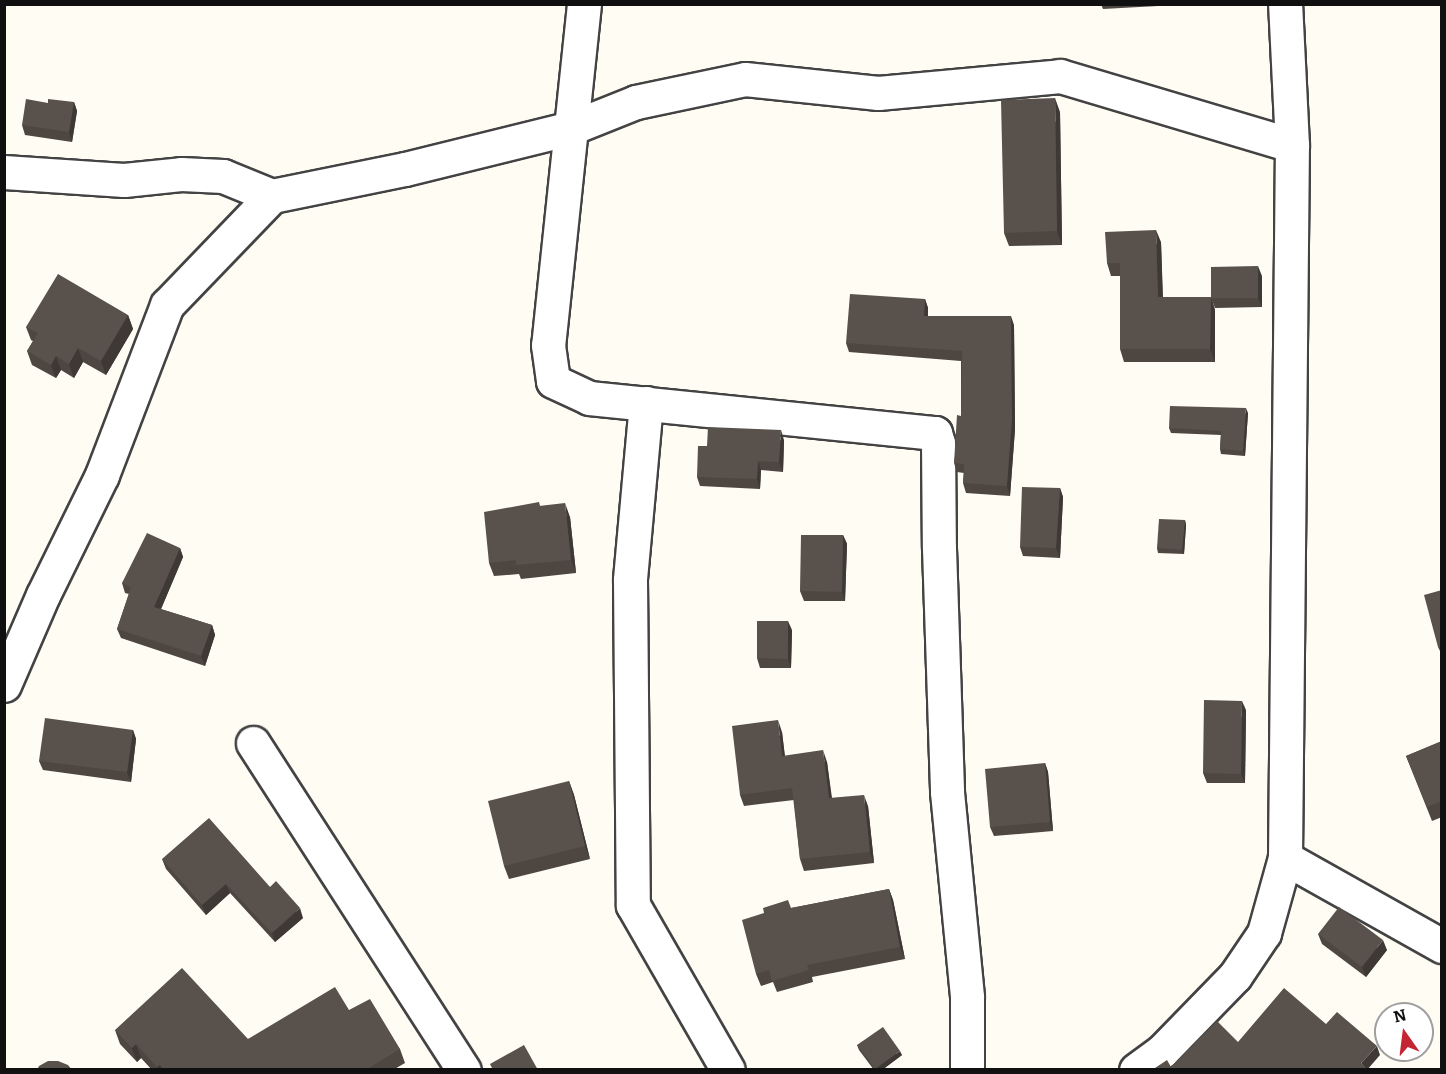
<!DOCTYPE html>
<html>
<head>
<meta charset="utf-8">
<style>
  body { margin:0 }
  #map { position:relative; width:1446px; height:1074px; overflow:hidden; background:#fffcf4; font-family:Bitter,serif }
  div>[style] { position:absolute }
  [style*='--x'] { left:calc(var(--x)*1px); top:calc(var(--y)*1px); width:calc(var(--w)*1px); rotate:calc(var(--a)*1deg) }
  .roads { filter:drop-shadow(2px 0 #434343) drop-shadow(-2px 0 #434343) drop-shadow(0 2px #434343) drop-shadow(0 -2px #434343) }
  .minor>* { height:33px; margin:-16.5px; padding:0 16.5px; transform-origin:16.5px; border-radius:16.5px; background:#fff }
  .wall>* { inset:0; background:#4d4641 }
  .shaded-wall>* { inset:0; background:#3e3935 }
  .building>* { inset:0; background:#59514c }
  span { translate:-50% -50%; white-space:nowrap; text-align:center; line-height:1.15; -webkit-text-stroke:6px #fff; paint-order:stroke }
  .frame { position:absolute; inset:0; border:6px solid #101010; pointer-events:none }
  .north { position:absolute; left:1374px; top:1002px; width:60px; height:60px; box-sizing:border-box; background:#fff; border:2px solid #9f9f9f; border-radius:50%; rotate:346deg; font-size:16px; font-weight:700; line-height:24px; text-align:center; color:#101010 }
  .north::after { content:''; display:block; margin:auto; width:21px; height:27px; background:#c42533; clip-path:polygon(50% 0,100% 100%,50% 72%,0 100%) }
</style>
</head>
<body>
<div id="map">
  <div class="roads">
    <div class="minor">
      <div style="--x:584;--y:4;--w:343;--a:96"></div>
      <div style="--x:548;--y:345;--w:36;--a:82"></div>
      <div style="--x:553;--y:381;--w:40;--a:25"></div>
      <div style="--x:589;--y:398;--w:348;--a:5.8"></div>
      <div style="--x:935;--y:433;--w:10;--a:73"></div>
      <div style="--x:938;--y:443;--w:105;--a:89.5"></div>
      <div style="--x:939;--y:548;--w:244;--a:88.1"></div>
      <div style="--x:947;--y:792;--w:206;--a:84.4"></div>
      <div style="--x:967;--y:997;--w:73;--a:90"></div>
      <div style="--x:4;--y:172;--w:120;--a:3.8"></div>
      <div style="--x:124;--y:180;--w:57;--a:-6"></div>
      <div style="--x:181;--y:174;--w:42;--a:2.7"></div>
      <div style="--x:223;--y:176;--w:53;--a:22.2"></div>
      <div style="--x:272;--y:196;--w:136;--a:-11.5"></div>
      <div style="--x:405;--y:169;--w:171;--a:-13.9"></div>
      <div style="--x:571;--y:128;--w:70;--a:-21.8"></div>
      <div style="--x:636;--y:102;--w:111;--a:-11.9"></div>
      <div style="--x:745;--y:79;--w:134;--a:6"></div>
      <div style="--x:878;--y:93;--w:183;--a:-5.3"></div>
      <div style="--x:1060;--y:76;--w:242;--a:16.6"></div>
      <div style="--x:646;--y:403;--w:178;--a:95.2"></div>
      <div style="--x:630;--y:580;--w:325;--a:89.5"></div>
      <div style="--x:633;--y:905;--w:190;--a:60.1"></div>
      <div style="--x:4;--y:685;--w:98;--a:-66.6"></div>
      <div style="--x:43;--y:595;--w:134;--a:-63.8"></div>
      <div style="--x:102;--y:475;--w:182;--a:-69.1"></div>
      <div style="--x:167;--y:305;--w:151;--a:-46.1"></div>
      <div style="--x:253;--y:743;--w:389;--a:57.2"></div>
      <div style="--x:1285;--y:858;--w:180;--a:29.3"></div>
      <div style="--x:1136;--y:1070;--w:32;--a:-36"></div>
      <div style="--x:1162;--y:1051;--w:105;--a:-45.8"></div>
      <div style="--x:1235;--y:976;--w:52;--a:-56"></div>
      <div style="--x:1264;--y:933;--w:78;--a:-74.4"></div>
      <div style="--x:1285;--y:858;--w:713;--a:-89.44"></div>
      <div style="--x:1292;--y:145;--w:141;--a:-92.8"></div>
    </div>
  </div>
  <div class="wall">
    <div style="clip-path:polygon(1101px 4px,1158px 4px,1158px 6px,1103px 9px)"></div>
    <div style="clip-path:polygon(74px 102px,77px 111px,72px 142px,25px 135px,22px 125px)"></div>
    <div style="clip-path:polygon(1060px 112px,1062px 245px,1009px 246px,1004px 233px)"></div>
    <div style="clip-path:polygon(1161px 242px,1163px 297px,1211px 297px,1215px 310px,1215px 362px,1124px 362px,1120px 349px,1120px 276px,1111px 276px,1107px 263px)"></div>
    <div style="clip-path:polygon(1262px 276px,1262px 307px,1215px 308px,1211px 298px)"></div>
    <div style="clip-path:polygon(925px 299px,928px 308px,928px 316px,1014px 325px,1015px 429px,1010px 496px,966px 493px,963px 483px,964px 473px,957px 472px,954px 463px,961px 416px,961px 361px,849px 352px,846px 343px)"></div>
    <div style="clip-path:polygon(128px 315px,133px 329px,106px 375px,83px 362px,74px 378px,61px 370px,56px 378px,32px 365px,27px 351px,33px 341px,31px 340px,26px 327px)"></div>
    <div style="clip-path:polygon(1248px 413px,1245px 456px,1221px 454px,1220px 449px,1221px 435px,1171px 433px,1169px 428px)"></div>
    <div style="clip-path:polygon(784px 440px,783px 472px,761px 470px,760px 489px,700px 486px,697px 477px,707px 446px)"></div>
    <div style="clip-path:polygon(1060px 488px,1063px 497px,1060px 558px,1023px 556px,1020px 547px)"></div>
    <div style="clip-path:polygon(539px 502px,540px 506px,570px 517px,576px 573px,521px 579px,519px 574px,494px 576px,489px 563px)"></div>
    <div style="clip-path:polygon(1185px 520px,1186px 525px,1184px 554px,1158px 553px,1157px 548px)"></div>
    <div style="clip-path:polygon(843px 535px,847px 544px,845px 601px,804px 601px,800px 591px)"></div>
    <div style="clip-path:polygon(180px 548px,183px 557px,161px 609px,212px 625px,215px 635px,205px 666px,121px 638px,117px 629px,129px 594px,125px 593px,122px 583px)"></div>
    <div style="clip-path:polygon(1442px 590px,1442px 655px,1438px 647px)"></div>
    <div style="clip-path:polygon(792px 630px,791px 668px,760px 668px,757px 658px)"></div>
    <div style="clip-path:polygon(1246px 710px,1245px 783px,1207px 783px,1203px 773px)"></div>
    <div style="clip-path:polygon(133px 730px,136px 739px,131px 782px,43px 770px,39px 761px)"></div>
    <div style="clip-path:polygon(782px 732px,785px 756px,827px 762px,832px 798px,868px 806px,874px 863px,804px 871px,800px 859px,794px 800px,744px 806px,740px 795px)"></div>
    <div style="clip-path:polygon(1442px 741px,1442px 817px,1432px 821px,1406px 756px)"></div>
    <div style="clip-path:polygon(1045px 763px,1048px 772px,1053px 831px,994px 836px,990px 827px)"></div>
    <div style="clip-path:polygon(569px 781px,574px 795px,590px 859px,509px 879px,504px 866px)"></div>
    <div style="clip-path:polygon(162px 859px,270px 887px,303px 918px,275px 942px,230px 893px,206px 915px,166px 869px)"></div>
    <div style="clip-path:polygon(889px 889px,893px 900px,905px 959px,812px 977px,813px 982px,777px 992px,773px 982px,761px 986px,756px 974px,791px 908px)"></div>
    <div style="clip-path:polygon(1318px 934px,1387px 950px,1366px 977px,1322px 944px)"></div>
    <div style="clip-path:polygon(349px 1010px,400px 1049px,405px 1063px,393px 1070px,152px 1070px,141px 1058px,137px 1062px,120px 1044px,115px 1030px,248px 1039px)"></div>
    <div style="clip-path:polygon(857px 1045px,902px 1055px,882px 1070px,874px 1070px,859px 1050px)"></div>
  </div>
  <div class="shaded-wall">
    <div style="clip-path:polygon(1055px 98px,1060px 112px,1062px 245px,1057px 231px)"></div>
    <div style="clip-path:polygon(74px 102px,77px 111px,72px 142px,69px 132px)"></div>
    <div style="clip-path:polygon(1156px 230px,1161px 242px,1163px 310px,1158px 297px)"></div>
    <div style="clip-path:polygon(1258px 266px,1262px 276px,1262px 307px,1258px 298px)"></div>
    <div style="clip-path:polygon(1211px 297px,1215px 310px,1215px 362px,1210px 349px)"></div>
    <div style="clip-path:polygon(925px 299px,928px 308px,927px 326px,924px 316px)"></div>
    <div style="clip-path:polygon(128px 315px,133px 329px,106px 375px,101px 361px)"></div>
    <div style="clip-path:polygon(1011px 316px,1014px 325px,1015px 429px,1010px 496px,1007px 486px)"></div>
    <div style="clip-path:polygon(78px 348px,83px 362px,74px 378px,69px 364px)"></div>
    <div style="clip-path:polygon(56px 356px,61px 370px,56px 378px,51px 365px)"></div>
    <div style="clip-path:polygon(1246px 408px,1248px 413px,1245px 456px,1243px 451px)"></div>
    <div style="clip-path:polygon(781px 430px,784px 440px,783px 472px,779px 462px)"></div>
    <div style="clip-path:polygon(758px 461px,761px 470px,760px 489px,757px 479px)"></div>
    <div style="clip-path:polygon(1060px 488px,1063px 497px,1060px 558px,1056px 548px)"></div>
    <div style="clip-path:polygon(565px 503px,570px 517px,576px 573px,571px 560px)"></div>
    <div style="clip-path:polygon(1185px 520px,1186px 525px,1184px 554px,1182px 550px)"></div>
    <div style="clip-path:polygon(843px 535px,847px 544px,845px 601px,842px 592px)"></div>
    <div style="clip-path:polygon(180px 548px,183px 557px,158px 616px,154px 607px)"></div>
    <div style="clip-path:polygon(788px 621px,792px 630px,791px 668px,788px 659px)"></div>
    <div style="clip-path:polygon(212px 625px,215px 635px,205px 666px,201px 656px)"></div>
    <div style="clip-path:polygon(1242px 701px,1246px 710px,1245px 783px,1241px 774px)"></div>
    <div style="clip-path:polygon(778px 720px,782px 732px,786px 768px,782px 756px)"></div>
    <div style="clip-path:polygon(133px 730px,136px 739px,131px 782px,127px 772px)"></div>
    <div style="clip-path:polygon(823px 750px,827px 762px,833px 810px,829px 798px)"></div>
    <div style="clip-path:polygon(1045px 763px,1048px 772px,1053px 831px,1050px 822px)"></div>
    <div style="clip-path:polygon(569px 781px,574px 795px,590px 859px,585px 846px)"></div>
    <div style="clip-path:polygon(864px 795px,868px 806px,874px 863px,870px 852px)"></div>
    <div style="clip-path:polygon(226px 884px,230px 893px,206px 915px,202px 905px)"></div>
    <div style="clip-path:polygon(889px 889px,893px 900px,905px 959px,900px 947px)"></div>
    <div style="clip-path:polygon(300px 908px,303px 918px,275px 942px,272px 933px)"></div>
    <div style="clip-path:polygon(1383px 940px,1387px 950px,1366px 977px,1362px 967px)"></div>
    <div style="clip-path:polygon(136px 1044px,141px 1058px,137px 1062px,132px 1048px)"></div>
    <div style="clip-path:polygon(1377px 1046px,1380px 1055px,1367px 1070px,1361px 1063px)"></div>
    <div style="clip-path:polygon(900px 1051px,902px 1055px,882px 1070px,875px 1070px,875px 1069px)"></div>
    <div style="clip-path:polygon(160px 1065px,162px 1070px,158px 1070px,157px 1067px)"></div>
  </div>
  <div class="building">
    <div style="clip-path:polygon(1055px 98px,1057px 231px,1004px 233px,1001px 100px)"></div>
    <div style="clip-path:polygon(26px 99px,48px 103px,48px 99px,74px 102px,69px 132px,22px 125px)"></div>
    <div style="clip-path:polygon(1156px 230px,1158px 297px,1211px 297px,1210px 349px,1120px 349px,1120px 263px,1107px 263px,1105px 232px)"></div>
    <div style="clip-path:polygon(1258px 266px,1258px 298px,1211px 298px,1211px 267px)"></div>
    <div style="clip-path:polygon(58px 274px,128px 315px,101px 361px,78px 348px,69px 364px,56px 356px,51px 365px,27px 351px,38px 333px,26px 327px)"></div>
    <div style="clip-path:polygon(850px 294px,925px 299px,924px 316px,1011px 316px,1012px 419px,1007px 486px,963px 483px,964px 464px,954px 463px,957px 415px,961px 416px,962px 351px,846px 343px)"></div>
    <div style="clip-path:polygon(1170px 406px,1246px 408px,1243px 451px,1220px 449px,1221px 431px,1169px 428px)"></div>
    <div style="clip-path:polygon(708px 427px,781px 430px,779px 462px,758px 461px,757px 479px,697px 477px,698px 446px,707px 446px)"></div>
    <div style="clip-path:polygon(1022px 487px,1060px 488px,1056px 548px,1020px 547px)"></div>
    <div style="clip-path:polygon(539px 502px,539px 506px,565px 503px,571px 560px,516px 565px,516px 560px,489px 563px,484px 512px)"></div>
    <div style="clip-path:polygon(1159px 519px,1185px 520px,1182px 550px,1157px 548px)"></div>
    <div style="clip-path:polygon(147px 533px,180px 548px,154px 607px,212px 625px,201px 656px,117px 629px,131px 587px,122px 583px)"></div>
    <div style="clip-path:polygon(801px 535px,843px 535px,842px 592px,800px 591px)"></div>
    <div style="clip-path:polygon(1442px 590px,1442px 646px,1438px 647px,1424px 595px)"></div>
    <div style="clip-path:polygon(757px 621px,788px 621px,788px 659px,757px 658px)"></div>
    <div style="clip-path:polygon(1204px 700px,1242px 701px,1241px 774px,1203px 773px)"></div>
    <div style="clip-path:polygon(45px 718px,133px 730px,127px 772px,39px 761px)"></div>
    <div style="clip-path:polygon(778px 720px,782px 756px,823px 750px,829px 798px,864px 795px,870px 852px,800px 859px,792px 788px,740px 795px,732px 726px)"></div>
    <div style="clip-path:polygon(1442px 741px,1442px 801px,1427px 807px,1406px 756px)"></div>
    <div style="clip-path:polygon(1045px 763px,1050px 822px,990px 827px,985px 769px)"></div>
    <div style="clip-path:polygon(569px 781px,585px 846px,504px 866px,488px 801px)"></div>
    <div style="clip-path:polygon(209px 818px,270px 887px,276px 881px,300px 908px,272px 933px,226px 884px,202px 905px,162px 859px)"></div>
    <div style="clip-path:polygon(889px 889px,900px 947px,807px 965px,809px 970px,772px 981px,769px 970px,756px 974px,742px 920px,764px 913px,763px 908px,788px 900px,791px 908px)"></div>
    <div style="clip-path:polygon(1339px 907px,1383px 940px,1362px 967px,1318px 934px)"></div>
    <div style="clip-path:polygon(182px 968px,248px 1039px,335px 987px,349px 1010px,370px 999px,400px 1049px,366px 1070px,164px 1070px,160px 1065px,157px 1067px,136px 1044px,132px 1048px,115px 1030px)"></div>
    <div style="clip-path:polygon(1284px 988px,1326px 1024px,1337px 1012px,1377px 1046px,1361px 1063px,1368px 1070px,1152px 1070px,1167px 1060px,1171px 1067px,1217px 1021px,1238px 1042px)"></div>
    <div style="clip-path:polygon(883px 1027px,900px 1051px,875px 1069px,857px 1045px)"></div>
    <div style="clip-path:polygon(524px 1045px,538px 1070px,493px 1070px,490px 1064px)"></div>
    <div style="clip-path:polygon(48px 1061px,58px 1061px,68px 1065px,72px 1070px,37px 1070px,39px 1066px)"></div>
  </div>
  <div class="frame"></div>
  <div class="north">N</div>
</div>
</body>
</html>
